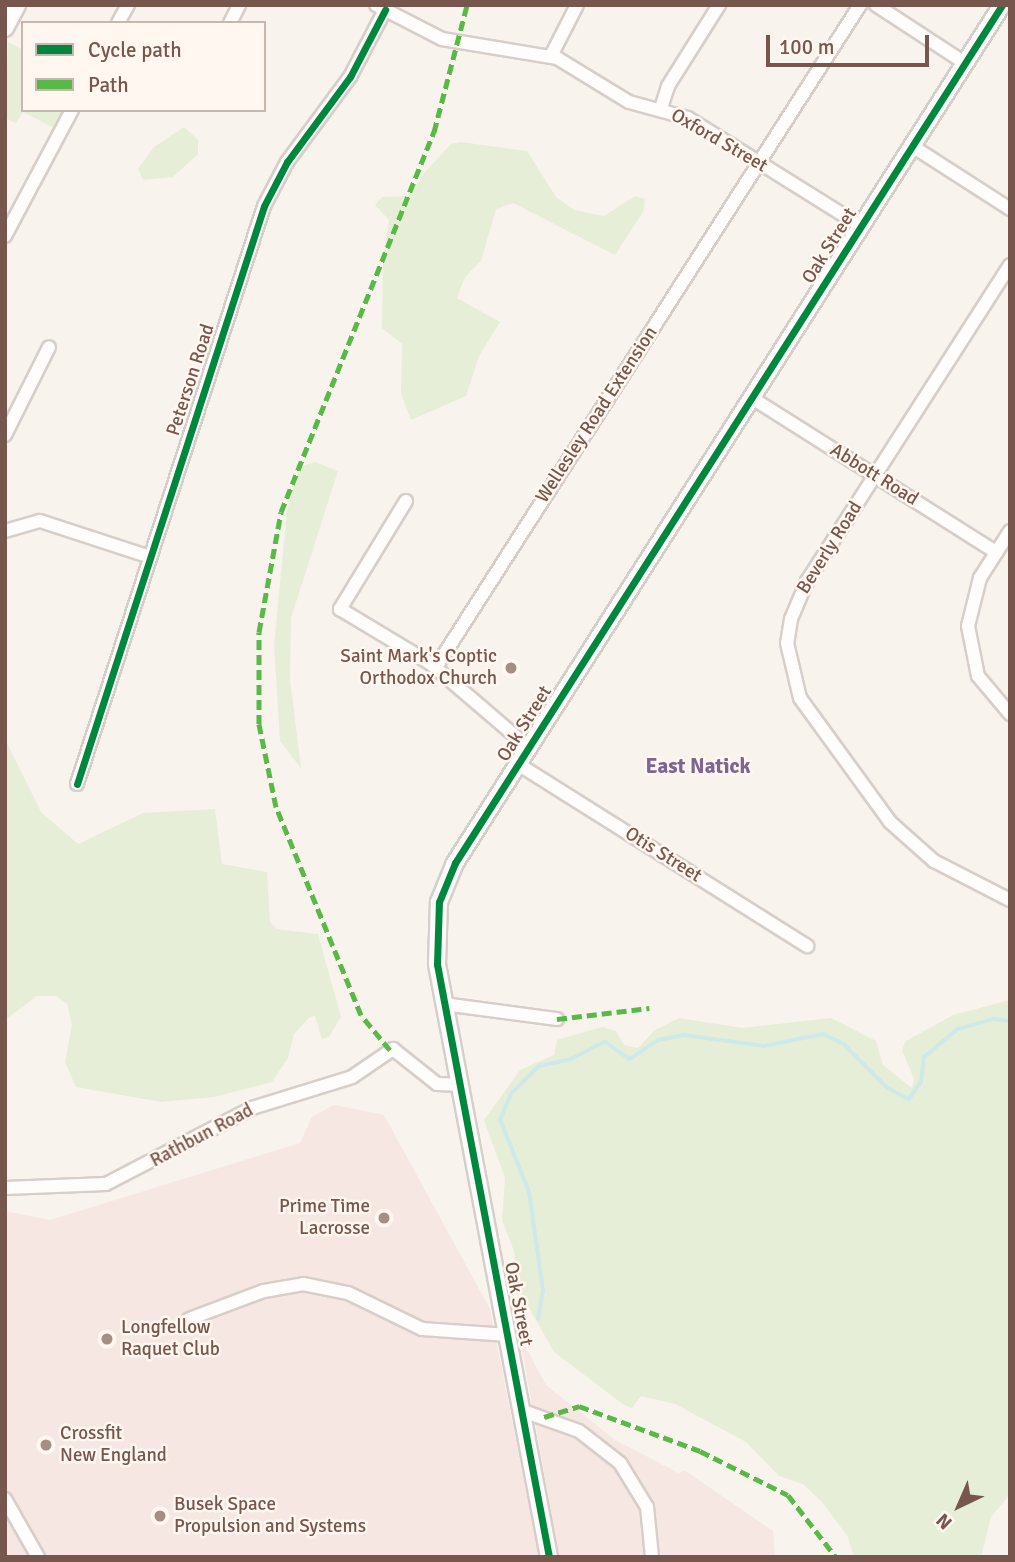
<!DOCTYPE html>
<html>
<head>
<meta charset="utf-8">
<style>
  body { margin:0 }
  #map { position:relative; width:1015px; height:1562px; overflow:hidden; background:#f8f3ed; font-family:Signika,sans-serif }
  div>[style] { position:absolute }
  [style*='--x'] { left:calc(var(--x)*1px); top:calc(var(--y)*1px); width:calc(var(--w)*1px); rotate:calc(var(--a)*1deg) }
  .commercial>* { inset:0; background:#f7e7e2 }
  .green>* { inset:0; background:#e7eed8 }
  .stream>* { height:3.5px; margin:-1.75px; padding:0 1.75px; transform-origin:1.75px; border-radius:1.75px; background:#cfe9e8 }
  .roads { filter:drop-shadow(2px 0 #d7ceca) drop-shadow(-2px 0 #d7ceca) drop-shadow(0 2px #d7ceca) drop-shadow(0 -2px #d7ceca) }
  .street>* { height:12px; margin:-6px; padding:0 6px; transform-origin:6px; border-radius:6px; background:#fefdfc }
  .secondary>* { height:16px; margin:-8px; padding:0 8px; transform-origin:8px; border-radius:8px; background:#fefdfc }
  .quiet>* { height:5px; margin-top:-2.5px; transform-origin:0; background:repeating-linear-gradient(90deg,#58b947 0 10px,transparent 0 15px) }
  .cycleway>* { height:7px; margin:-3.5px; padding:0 3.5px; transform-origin:3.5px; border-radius:3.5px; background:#00873e }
  .dots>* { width:19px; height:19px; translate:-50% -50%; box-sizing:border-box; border:4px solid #fff7f0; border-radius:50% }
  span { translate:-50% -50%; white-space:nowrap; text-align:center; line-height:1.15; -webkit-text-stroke:5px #fff7f0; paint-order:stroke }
  .street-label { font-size:19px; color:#77574d }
  .poi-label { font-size:19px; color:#77574d }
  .right { translate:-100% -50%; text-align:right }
  .left { translate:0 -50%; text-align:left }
  .neighbourhood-label { font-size:21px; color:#7e6592; font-weight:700 }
  .frame { position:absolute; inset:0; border:7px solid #77574d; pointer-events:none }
  .legend { position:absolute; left:21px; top:21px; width:245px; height:91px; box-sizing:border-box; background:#fff7f0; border:2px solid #c9b7af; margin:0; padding:9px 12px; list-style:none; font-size:21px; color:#77574d }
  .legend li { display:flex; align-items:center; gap:14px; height:35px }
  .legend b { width:35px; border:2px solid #c9b7af }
  .north { position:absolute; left:924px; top:1471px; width:70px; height:70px; -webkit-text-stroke:5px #fff7f0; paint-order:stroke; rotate:224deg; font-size:19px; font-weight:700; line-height:28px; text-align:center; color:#77574d }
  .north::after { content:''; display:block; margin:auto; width:24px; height:32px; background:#77574d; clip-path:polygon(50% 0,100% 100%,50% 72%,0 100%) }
  .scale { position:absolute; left:766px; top:35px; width:163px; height:32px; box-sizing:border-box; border:4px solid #77574d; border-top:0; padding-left:9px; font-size:21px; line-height:24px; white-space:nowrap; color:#77574d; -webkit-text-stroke:5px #fff7f0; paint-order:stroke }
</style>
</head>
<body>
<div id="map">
  <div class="commercial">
    <div style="clip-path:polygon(334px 1105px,384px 1115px,490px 1309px,539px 1557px,5px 1557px,5px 1211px,50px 1220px,300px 1143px,312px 1117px)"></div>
    <div style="clip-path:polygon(520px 1337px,546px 1385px,615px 1440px,679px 1473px,684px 1470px,773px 1531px,775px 1557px,559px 1557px)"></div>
  </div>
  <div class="green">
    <div style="clip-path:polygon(8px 42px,23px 50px,23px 110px,66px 110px,56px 129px,23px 112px,16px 123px,5px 118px)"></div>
    <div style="clip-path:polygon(184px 127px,198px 140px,198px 154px,173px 177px,143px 180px,138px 169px,154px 147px)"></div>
    <div style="clip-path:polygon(461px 142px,527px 151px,556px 197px,574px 210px,604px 216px,635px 196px,645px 199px,643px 212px,615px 255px,513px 203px,496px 209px,481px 261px,465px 277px,457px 298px,500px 322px,479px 356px,466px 396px,411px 420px,401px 394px,402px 344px,382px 328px,383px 258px,389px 220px,375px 205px,382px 197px,409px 196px,425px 172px,451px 144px)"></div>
    <div style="clip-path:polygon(315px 462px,338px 471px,291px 618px,290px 679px,301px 768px,280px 741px,274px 645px,287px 511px,299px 467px)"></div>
    <div style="clip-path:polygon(5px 739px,41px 812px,78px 844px,143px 813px,215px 809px,222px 864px,267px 872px,270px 922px,277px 929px,318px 934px,341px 1017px,329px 1037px,322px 1039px,315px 1016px,310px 1017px,294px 1034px,288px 1058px,272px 1082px,214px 1097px,161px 1102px,76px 1087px,65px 1062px,72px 1025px,67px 1004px,56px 996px,37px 996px,5px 1020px)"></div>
    <div style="clip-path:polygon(1010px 1000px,1010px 1494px,991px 1517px,981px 1557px,854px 1557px,848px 1537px,822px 1502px,803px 1484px,779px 1476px,746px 1442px,675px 1404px,641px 1396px,632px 1408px,624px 1405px,554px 1352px,518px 1288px,514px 1251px,502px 1220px,505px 1178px,484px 1120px,520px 1070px,554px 1055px,557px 1040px,602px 1027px,616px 1031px,624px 1045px,638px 1048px,655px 1030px,679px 1018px,743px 1028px,831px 1018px,876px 1041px,883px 1065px,912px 1088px,914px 1079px,902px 1050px,906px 1041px,953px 1015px)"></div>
  </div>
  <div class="stream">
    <div style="--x:538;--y:1319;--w:28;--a:-80"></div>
    <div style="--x:543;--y:1291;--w:100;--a:-98"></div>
    <div style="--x:529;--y:1192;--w:78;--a:-111.9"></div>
    <div style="--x:500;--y:1120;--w:28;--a:-67"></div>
    <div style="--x:511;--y:1094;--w:40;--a:-45"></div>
    <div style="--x:539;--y:1066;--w:33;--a:-12"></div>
    <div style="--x:571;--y:1059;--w:38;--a:-27"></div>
    <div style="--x:605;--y:1042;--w:30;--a:34"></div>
    <div style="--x:630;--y:1059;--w:34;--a:-34"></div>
    <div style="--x:658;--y:1040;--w:26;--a:-11"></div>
    <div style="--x:684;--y:1035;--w:81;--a:7.8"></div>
    <div style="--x:764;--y:1046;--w:60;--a:-11.5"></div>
    <div style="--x:823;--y:1034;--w:23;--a:25"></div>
    <div style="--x:844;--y:1044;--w:62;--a:45"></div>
    <div style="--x:888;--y:1088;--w:24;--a:28"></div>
    <div style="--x:909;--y:1099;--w:21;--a:-55"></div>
    <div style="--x:921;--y:1082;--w:25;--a:-83"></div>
    <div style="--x:924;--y:1057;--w:44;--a:-39.5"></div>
    <div style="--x:958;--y:1029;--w:37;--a:-16"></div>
    <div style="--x:994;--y:1019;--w:16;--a:7"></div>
  </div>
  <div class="roads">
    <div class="street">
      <div style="--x:376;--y:5;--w:74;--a:27.3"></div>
      <div style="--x:442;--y:39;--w:117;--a:9.4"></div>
      <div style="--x:557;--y:58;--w:84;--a:31.4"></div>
      <div style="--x:629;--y:102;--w:61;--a:15.2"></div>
      <div style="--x:688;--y:118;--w:204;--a:32"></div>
      <div style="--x:876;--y:5;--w:106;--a:33.1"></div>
      <div style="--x:118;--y:23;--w:21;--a:-61"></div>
      <div style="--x:230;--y:23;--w:20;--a:-63"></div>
      <div style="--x:551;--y:56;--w:57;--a:-63"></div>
      <div style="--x:661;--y:108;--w:23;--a:-72"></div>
      <div style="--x:668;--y:86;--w:96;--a:-57.8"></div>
      <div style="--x:912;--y:146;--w:117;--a:32.7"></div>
      <div style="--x:5;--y:236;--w:143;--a:-62"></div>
      <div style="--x:1010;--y:265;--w:376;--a:122.7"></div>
      <div style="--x:807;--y:581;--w:41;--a:112.8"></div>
      <div style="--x:791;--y:619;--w:24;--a:99"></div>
      <div style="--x:787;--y:643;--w:57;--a:76.7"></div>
      <div style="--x:800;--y:698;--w:153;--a:54"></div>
      <div style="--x:890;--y:822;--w:59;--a:41.6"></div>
      <div style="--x:934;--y:861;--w:85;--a:27.2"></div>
      <div style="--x:752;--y:398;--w:289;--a:32.3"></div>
      <div style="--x:5;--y:435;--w:98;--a:-63.4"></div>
      <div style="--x:406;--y:501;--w:127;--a:121.4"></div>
      <div style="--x:340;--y:609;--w:105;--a:31"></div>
      <div style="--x:430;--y:663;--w:130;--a:40.6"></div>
      <div style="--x:5;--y:531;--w:36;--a:-16"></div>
      <div style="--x:40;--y:521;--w:116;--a:18.1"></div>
      <div style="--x:1010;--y:531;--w:56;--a:122.6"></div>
      <div style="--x:980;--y:578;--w:49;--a:104"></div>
      <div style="--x:968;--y:626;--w:51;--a:78.7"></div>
      <div style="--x:978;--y:676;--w:50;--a:49.9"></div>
      <div style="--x:436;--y:667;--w:786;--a:-57.36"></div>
      <div style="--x:518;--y:764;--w:342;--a:32.2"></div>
      <div style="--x:77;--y:784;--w:607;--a:-72.07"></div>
      <div style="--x:264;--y:206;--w:50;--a:-62.4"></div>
      <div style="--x:287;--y:162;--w:106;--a:-53.5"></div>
      <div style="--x:350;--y:77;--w:76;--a:-62.4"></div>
      <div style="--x:444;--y:1004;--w:114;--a:7.6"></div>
      <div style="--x:5;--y:1188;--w:101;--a:-2.3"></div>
      <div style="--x:106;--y:1184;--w:165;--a:-27.5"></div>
      <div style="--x:252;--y:1108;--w:105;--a:-17.2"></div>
      <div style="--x:352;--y:1077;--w:50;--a:-34.3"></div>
      <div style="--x:393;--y:1049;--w:56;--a:38.5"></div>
      <div style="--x:437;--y:1084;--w:23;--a:2"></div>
      <div style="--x:189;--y:1319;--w:80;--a:-20.5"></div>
      <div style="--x:264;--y:1291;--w:40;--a:-10"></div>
      <div style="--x:303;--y:1284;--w:46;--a:11.3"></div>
      <div style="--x:348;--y:1293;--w:82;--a:25.9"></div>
      <div style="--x:422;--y:1329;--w:86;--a:4"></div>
      <div style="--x:523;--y:1411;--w:59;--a:19.7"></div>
      <div style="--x:579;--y:1431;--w:52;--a:38"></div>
      <div style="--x:620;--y:1463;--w:52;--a:58.5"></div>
      <div style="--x:647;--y:1507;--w:50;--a:84.3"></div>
      <div style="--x:5;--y:1499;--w:67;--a:60.4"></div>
    </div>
    <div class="secondary">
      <div style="--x:5;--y:28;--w:26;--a:-62"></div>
      <div style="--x:549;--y:1557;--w:603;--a:-100.7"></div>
      <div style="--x:437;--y:964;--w:62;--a:-88.2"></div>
      <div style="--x:439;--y:902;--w:42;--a:-67.7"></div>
      <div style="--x:455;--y:863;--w:1018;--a:-57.48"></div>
    </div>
  </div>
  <div class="quiet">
    <div style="--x:557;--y:1019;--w:93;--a:-6.8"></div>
    <div style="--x:390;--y:1050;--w:45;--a:-129.6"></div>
    <div style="--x:361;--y:1015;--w:225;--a:-112.2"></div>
    <div style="--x:276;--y:807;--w:85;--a:-101.6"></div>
    <div style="--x:259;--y:724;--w:92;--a:-90"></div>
    <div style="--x:259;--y:632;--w:122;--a:-79.6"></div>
    <div style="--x:281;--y:512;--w:410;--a:-68.1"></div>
    <div style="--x:434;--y:132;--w:131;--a:-75.4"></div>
    <div style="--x:544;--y:1417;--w:37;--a:-17"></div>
    <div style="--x:579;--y:1406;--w:129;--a:20.4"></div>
    <div style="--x:700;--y:1451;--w:98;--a:26.6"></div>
    <div style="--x:788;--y:1495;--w:78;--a:52.3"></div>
  </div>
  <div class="cycleway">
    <div style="--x:77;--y:784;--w:607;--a:-72.07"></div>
    <div style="--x:264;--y:206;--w:50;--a:-62.4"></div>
    <div style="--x:287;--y:162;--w:106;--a:-53.5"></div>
    <div style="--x:350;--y:77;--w:76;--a:-62.4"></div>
    <div style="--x:549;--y:1557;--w:603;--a:-100.7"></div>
    <div style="--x:437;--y:964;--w:62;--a:-88.2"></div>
    <div style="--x:439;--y:902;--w:42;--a:-67.7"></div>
    <div style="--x:455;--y:863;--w:1018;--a:-57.48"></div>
  </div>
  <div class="dots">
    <div style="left:511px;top:668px;background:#a48e85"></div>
    <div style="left:384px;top:1218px;background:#a48e85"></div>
    <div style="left:107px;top:1339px;background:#a48e85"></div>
    <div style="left:46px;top:1445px;background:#a48e85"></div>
    <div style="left:160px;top:1516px;background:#a48e85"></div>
  </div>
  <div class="street-label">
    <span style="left:719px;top:141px;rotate:30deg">Oxford Street</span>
    <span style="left:830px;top:246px;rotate:-58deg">Oak Street</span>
    <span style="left:191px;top:380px;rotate:-72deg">Peterson Road</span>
    <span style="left:597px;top:415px;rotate:-57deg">Wellesley Road Extension</span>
    <span style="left:874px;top:475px;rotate:32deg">Abbott Road</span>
    <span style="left:830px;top:548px;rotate:-58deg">Beverly Road</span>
    <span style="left:525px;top:724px;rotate:-58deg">Oak Street</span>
    <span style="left:663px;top:855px;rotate:32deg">Otis Street</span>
    <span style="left:202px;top:1136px;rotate:-28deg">Rathbun Road</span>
    <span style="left:518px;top:1304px;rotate:79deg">Oak Street</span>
  </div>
  <div class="poi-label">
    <span class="right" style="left:497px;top:668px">Saint Mark's Coptic<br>Orthodox Church</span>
    <span class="right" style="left:370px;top:1218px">Prime Time<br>Lacrosse</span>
    <span class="left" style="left:121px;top:1339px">Longfellow<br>Raquet Club</span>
    <span class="left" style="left:60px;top:1445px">Crossfit<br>New England</span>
    <span class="left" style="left:174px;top:1516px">Busek Space<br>Propulsion and Systems</span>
  </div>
  <div class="neighbourhood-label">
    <span style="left:698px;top:766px">East Natick</span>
  </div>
  <div class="frame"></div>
  <ul class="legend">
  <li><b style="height:9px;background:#00873e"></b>Cycle path</li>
  <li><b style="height:9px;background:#58b947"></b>Path</li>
  </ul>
  <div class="north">N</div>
  <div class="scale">100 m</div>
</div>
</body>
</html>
